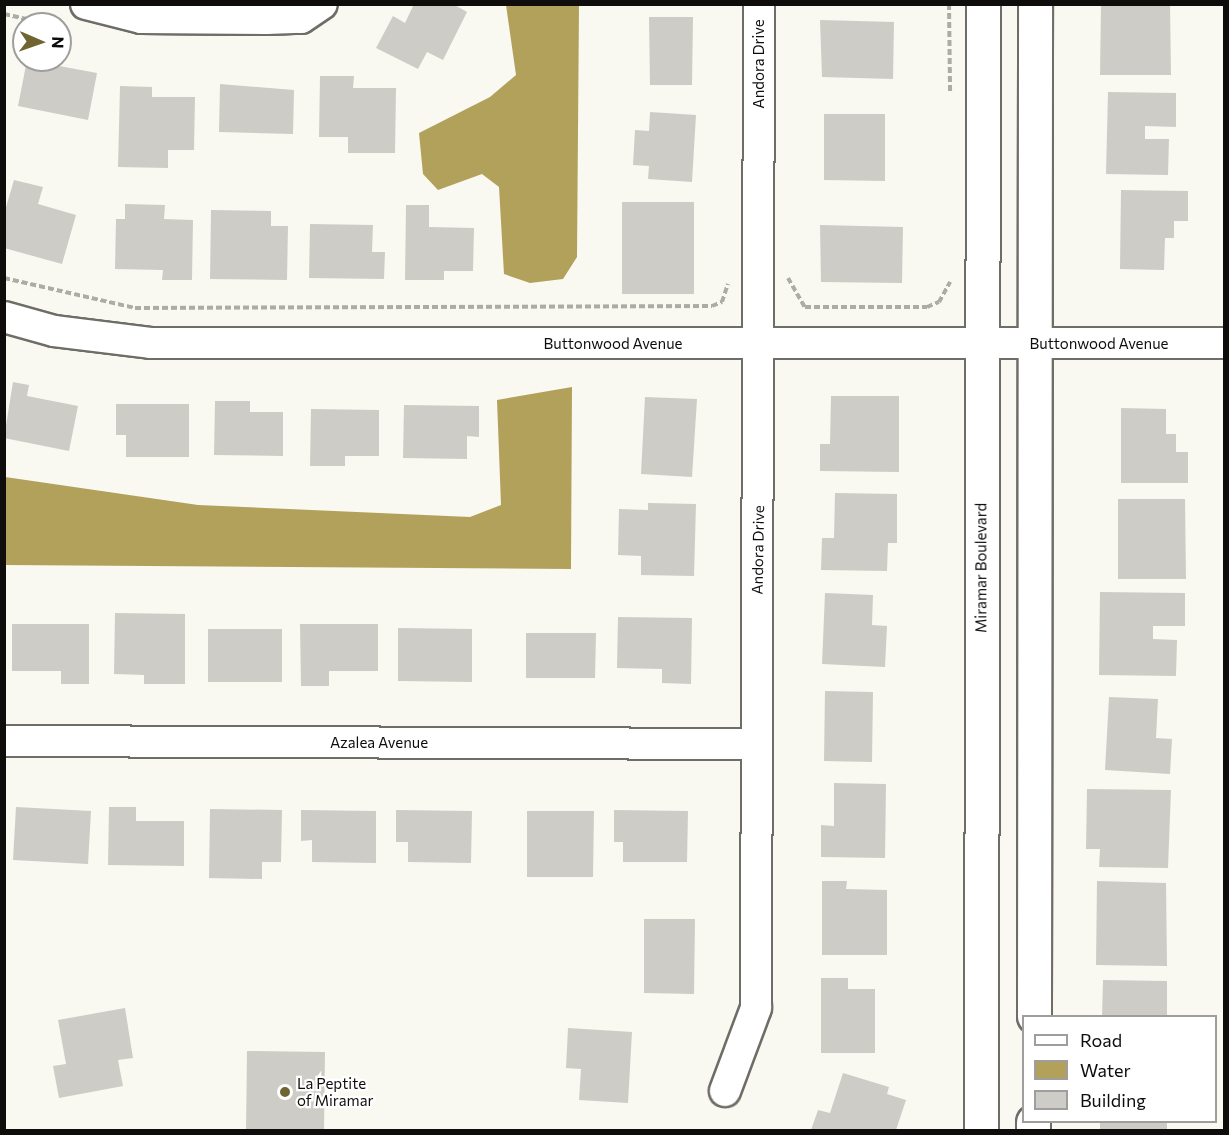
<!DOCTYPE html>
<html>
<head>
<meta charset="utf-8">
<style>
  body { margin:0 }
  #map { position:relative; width:1229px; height:1135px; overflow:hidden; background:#f9f8f1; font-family:Commissioner,sans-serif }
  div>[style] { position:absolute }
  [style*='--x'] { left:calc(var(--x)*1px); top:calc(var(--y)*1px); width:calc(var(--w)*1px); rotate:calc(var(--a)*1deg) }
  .water>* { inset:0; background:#b1a15b }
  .building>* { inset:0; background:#ceccc6 }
  .path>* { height:4px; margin-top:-2px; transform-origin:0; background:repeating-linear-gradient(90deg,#acaba6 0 6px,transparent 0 9px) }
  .roads { filter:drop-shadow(2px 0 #6e6d67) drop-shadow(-2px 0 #6e6d67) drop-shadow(0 2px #6e6d67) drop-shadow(0 -2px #6e6d67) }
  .minor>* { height:30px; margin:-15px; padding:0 15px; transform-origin:15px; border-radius:15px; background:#fff }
  .tertiary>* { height:33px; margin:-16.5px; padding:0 16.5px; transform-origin:16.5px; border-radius:16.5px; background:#fff }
  .dots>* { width:16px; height:16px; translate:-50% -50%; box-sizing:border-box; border:3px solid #fff; border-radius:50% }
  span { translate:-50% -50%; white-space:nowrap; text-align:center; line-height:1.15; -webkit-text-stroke:4.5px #fff; paint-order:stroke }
  .street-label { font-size:15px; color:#0e0d0b }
  .poi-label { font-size:15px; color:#0e0d0b }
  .left { translate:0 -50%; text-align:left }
  .frame { position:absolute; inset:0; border:6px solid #0e0d0b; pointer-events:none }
  .legend { position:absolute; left:1022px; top:1015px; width:195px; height:108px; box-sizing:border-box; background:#fff; border:2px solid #9f9e9d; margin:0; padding:8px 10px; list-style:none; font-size:18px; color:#0e0d0b }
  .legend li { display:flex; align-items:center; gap:12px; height:30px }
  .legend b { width:30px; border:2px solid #9f9e9d }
  .north { position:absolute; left:12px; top:12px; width:60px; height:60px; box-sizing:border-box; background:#fff; border:2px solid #9f9e9d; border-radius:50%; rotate:92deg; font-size:16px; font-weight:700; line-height:24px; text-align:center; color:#0e0d0b }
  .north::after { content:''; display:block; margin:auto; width:21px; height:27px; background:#706532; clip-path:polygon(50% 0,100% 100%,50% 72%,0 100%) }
</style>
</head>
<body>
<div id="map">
  <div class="water">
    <div style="clip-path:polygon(506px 5px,579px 5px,577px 257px,563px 279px,530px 283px,504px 274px,499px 187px,482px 174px,438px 190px,423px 174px,419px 133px,490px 97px,516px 75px)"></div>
    <div style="clip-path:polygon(572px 387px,571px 569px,5px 565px,5px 477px,198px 505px,470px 517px,501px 505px,497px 400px)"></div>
  </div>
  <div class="building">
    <div style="clip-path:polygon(414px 4px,453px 4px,467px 12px,443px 60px,427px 52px,418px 69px,376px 48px,393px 16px,405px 23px)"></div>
    <div style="clip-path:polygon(1101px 4px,1170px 4px,1171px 75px,1100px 75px)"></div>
    <div style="clip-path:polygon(649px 17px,693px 17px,692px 85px,650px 85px)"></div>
    <div style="clip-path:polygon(820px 20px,894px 22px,893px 79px,822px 77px)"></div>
    <div style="clip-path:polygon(27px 60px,97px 73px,88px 120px,18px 106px)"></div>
    <div style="clip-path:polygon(320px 76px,354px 76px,353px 88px,396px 88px,395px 153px,348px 153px,348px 137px,319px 137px)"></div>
    <div style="clip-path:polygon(220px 84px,294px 90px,293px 134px,219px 132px)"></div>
    <div style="clip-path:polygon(120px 86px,152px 87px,152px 97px,195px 97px,194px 150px,168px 150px,168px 168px,118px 167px)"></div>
    <div style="clip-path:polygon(1108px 92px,1176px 93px,1176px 127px,1145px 126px,1145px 139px,1169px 139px,1168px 175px,1106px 174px)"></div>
    <div style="clip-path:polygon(650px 112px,696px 115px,692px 182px,648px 179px,649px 166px,633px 165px,635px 130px,649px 131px)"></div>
    <div style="clip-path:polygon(824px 114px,885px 114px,885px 181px,824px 180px)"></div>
    <div style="clip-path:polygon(14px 180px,43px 187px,38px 204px,76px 215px,62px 264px,4px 248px,4px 214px)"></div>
    <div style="clip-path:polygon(1121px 190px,1188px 191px,1188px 221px,1174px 221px,1174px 238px,1165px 238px,1164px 270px,1120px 269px)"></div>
    <div style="clip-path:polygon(622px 202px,694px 202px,694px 294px,622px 294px)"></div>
    <div style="clip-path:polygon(125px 204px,165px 205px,164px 219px,193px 220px,192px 280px,162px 280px,163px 270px,115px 269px,116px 219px,125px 219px)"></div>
    <div style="clip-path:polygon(406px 205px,429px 205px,429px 227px,474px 228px,473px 271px,444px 271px,444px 280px,405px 280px)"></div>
    <div style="clip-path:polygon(211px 210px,271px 211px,271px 226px,288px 226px,287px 280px,210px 279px)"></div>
    <div style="clip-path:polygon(310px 224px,373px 225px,372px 252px,385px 252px,384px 279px,309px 278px)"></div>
    <div style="clip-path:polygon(820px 225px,903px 227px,902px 283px,821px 282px)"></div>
    <div style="clip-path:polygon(13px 382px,29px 385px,27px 396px,78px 406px,69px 451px,4px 438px)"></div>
    <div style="clip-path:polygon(831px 396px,899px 396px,899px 472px,820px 471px,820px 444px,830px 444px)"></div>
    <div style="clip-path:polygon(645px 397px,697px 399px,692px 477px,641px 474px)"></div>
    <div style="clip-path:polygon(215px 401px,250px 401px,250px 412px,283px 412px,283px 456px,214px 455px)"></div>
    <div style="clip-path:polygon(116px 404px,189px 404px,189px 457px,126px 457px,126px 435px,116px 435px)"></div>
    <div style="clip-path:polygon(404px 405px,479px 406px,479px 437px,467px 436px,467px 459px,403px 458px)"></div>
    <div style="clip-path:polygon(1121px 408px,1166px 409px,1166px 434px,1176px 434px,1176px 452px,1188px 452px,1188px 483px,1121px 483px)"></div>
    <div style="clip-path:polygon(311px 409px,379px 410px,379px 456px,345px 456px,345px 466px,310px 466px)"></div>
    <div style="clip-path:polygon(835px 493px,897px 494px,897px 543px,888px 543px,887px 571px,821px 570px,822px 538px,834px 538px)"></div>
    <div style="clip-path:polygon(1118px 499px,1185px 499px,1186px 579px,1118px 579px)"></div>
    <div style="clip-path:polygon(648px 503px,696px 504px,694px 576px,641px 575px,641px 556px,618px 555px,619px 509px,648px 510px)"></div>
    <div style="clip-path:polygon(1100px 592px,1185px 593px,1185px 626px,1153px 626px,1153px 639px,1177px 640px,1176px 676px,1099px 675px)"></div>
    <div style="clip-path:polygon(825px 593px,873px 595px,872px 625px,887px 626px,885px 667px,822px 664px)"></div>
    <div style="clip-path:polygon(115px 613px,185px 614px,185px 684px,144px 684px,144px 675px,114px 674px)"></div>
    <div style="clip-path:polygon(618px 617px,692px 618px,691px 684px,662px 683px,662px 669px,617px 668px)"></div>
    <div style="clip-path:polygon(12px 624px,89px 624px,89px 684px,61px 684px,61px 671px,12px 671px)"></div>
    <div style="clip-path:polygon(300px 624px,378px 624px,378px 671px,329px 671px,329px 686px,301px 686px)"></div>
    <div style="clip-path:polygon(398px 628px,472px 629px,472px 682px,398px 681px)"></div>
    <div style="clip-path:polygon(208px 629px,282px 629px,282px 682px,208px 682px)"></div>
    <div style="clip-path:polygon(526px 633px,596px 633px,595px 678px,526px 678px)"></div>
    <div style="clip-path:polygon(825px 691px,873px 692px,872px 762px,824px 761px)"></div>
    <div style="clip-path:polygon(1109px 697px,1158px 699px,1156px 738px,1172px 739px,1170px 774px,1105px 770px)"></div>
    <div style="clip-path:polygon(834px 783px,886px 784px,885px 858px,821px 857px,821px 825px,834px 826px)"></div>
    <div style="clip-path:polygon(1087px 789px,1171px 790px,1168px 868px,1099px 867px,1100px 849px,1086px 849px)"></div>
    <div style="clip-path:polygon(16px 807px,91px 811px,88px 864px,13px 860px)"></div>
    <div style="clip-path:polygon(109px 807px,136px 807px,136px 821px,184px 821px,184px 866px,108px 865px)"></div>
    <div style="clip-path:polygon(210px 809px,282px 810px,281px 862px,262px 862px,262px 879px,209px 878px)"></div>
    <div style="clip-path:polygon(301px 810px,376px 811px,376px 863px,312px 862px,312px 840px,301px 841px)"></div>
    <div style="clip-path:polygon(396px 810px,472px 811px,471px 863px,408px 862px,408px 842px,396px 842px)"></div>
    <div style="clip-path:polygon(614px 810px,688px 811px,687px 862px,623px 862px,623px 842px,614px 842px)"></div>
    <div style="clip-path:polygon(527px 811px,594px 811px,593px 877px,527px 877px)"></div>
    <div style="clip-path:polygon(822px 881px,847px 881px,846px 889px,887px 890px,887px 955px,822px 955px)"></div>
    <div style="clip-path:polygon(1097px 881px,1166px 883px,1167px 966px,1096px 965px)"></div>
    <div style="clip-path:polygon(644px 919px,695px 919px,694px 994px,644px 993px)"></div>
    <div style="clip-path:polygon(821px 978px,848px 978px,848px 989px,875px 989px,875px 1053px,821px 1053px)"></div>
    <div style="clip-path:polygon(1103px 980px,1167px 981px,1167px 1016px,1102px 1016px)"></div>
    <div style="clip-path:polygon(125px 1008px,133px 1058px,118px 1060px,123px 1086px,59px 1098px,53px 1066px,66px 1064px,58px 1020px)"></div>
    <div style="clip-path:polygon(568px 1028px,632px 1032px,628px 1103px,579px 1100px,581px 1069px,566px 1068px)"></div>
    <div style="clip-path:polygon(247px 1051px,325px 1052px,324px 1130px,246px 1130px)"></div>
    <div style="clip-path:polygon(843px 1073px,889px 1087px,887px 1094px,906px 1100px,896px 1130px,811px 1130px,818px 1110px,830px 1113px)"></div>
    <div style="clip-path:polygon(1100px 1122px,1167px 1122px,1167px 1130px,1100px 1130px)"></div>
  </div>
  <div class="path">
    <div style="--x:949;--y:4;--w:88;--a:89.3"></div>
    <div style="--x:4;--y:14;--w:46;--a:12.5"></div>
    <div style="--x:4;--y:278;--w:134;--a:12.9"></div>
    <div style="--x:135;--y:308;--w:577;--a:-0.2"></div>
    <div style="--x:712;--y:306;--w:11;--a:-22"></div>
    <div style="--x:722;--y:302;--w:19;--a:-72"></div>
    <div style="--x:788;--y:278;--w:34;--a:60"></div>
    <div style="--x:805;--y:307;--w:122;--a:0"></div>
    <div style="--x:927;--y:307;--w:13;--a:-23"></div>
    <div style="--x:939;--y:302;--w:23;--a:-61"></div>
  </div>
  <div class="roads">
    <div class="minor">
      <div style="--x:86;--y:4;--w:57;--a:14.3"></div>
      <div style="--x:141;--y:18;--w:125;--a:0.5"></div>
      <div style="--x:266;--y:19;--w:35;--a:-2"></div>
      <div style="--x:301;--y:18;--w:25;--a:-34"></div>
      <div style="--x:4;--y:317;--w:52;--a:15.6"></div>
      <div style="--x:54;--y:331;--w:97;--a:7.1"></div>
      <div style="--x:150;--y:343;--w:1074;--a:0"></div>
      <div style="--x:4;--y:741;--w:750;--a:0.23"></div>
      <div style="--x:725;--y:1091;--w:89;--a:-69.5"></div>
      <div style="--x:756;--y:1008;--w:1004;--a:-89.83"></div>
    </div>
    <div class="tertiary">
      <div style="--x:1034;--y:1016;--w:1012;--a:-89.94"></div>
      <div style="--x:981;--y:1130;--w:1126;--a:-89.9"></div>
      <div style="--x:1033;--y:1130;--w:8;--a:-90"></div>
    </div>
  </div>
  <div class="dots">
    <div style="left:285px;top:1092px;background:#706532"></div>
  </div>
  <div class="street-label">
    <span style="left:759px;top:64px;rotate:-90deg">Andora Drive</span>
    <span style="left:613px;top:344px">Buttonwood Avenue</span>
    <span style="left:1099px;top:344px">Buttonwood Avenue</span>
    <span style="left:758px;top:550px;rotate:-89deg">Andora Drive</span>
    <span style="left:981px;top:568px;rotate:-90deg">Miramar Boulevard</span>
    <span style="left:379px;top:743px">Azalea Avenue</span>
  </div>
  <div class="poi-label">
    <span class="left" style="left:297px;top:1092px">La Peptite<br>of Miramar</span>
  </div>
  <div class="frame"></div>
  <ul class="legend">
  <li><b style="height:8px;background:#fff"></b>Road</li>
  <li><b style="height:16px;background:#b1a15b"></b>Water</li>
  <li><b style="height:16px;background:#ceccc6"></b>Building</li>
  </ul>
  <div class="north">N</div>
</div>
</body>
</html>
